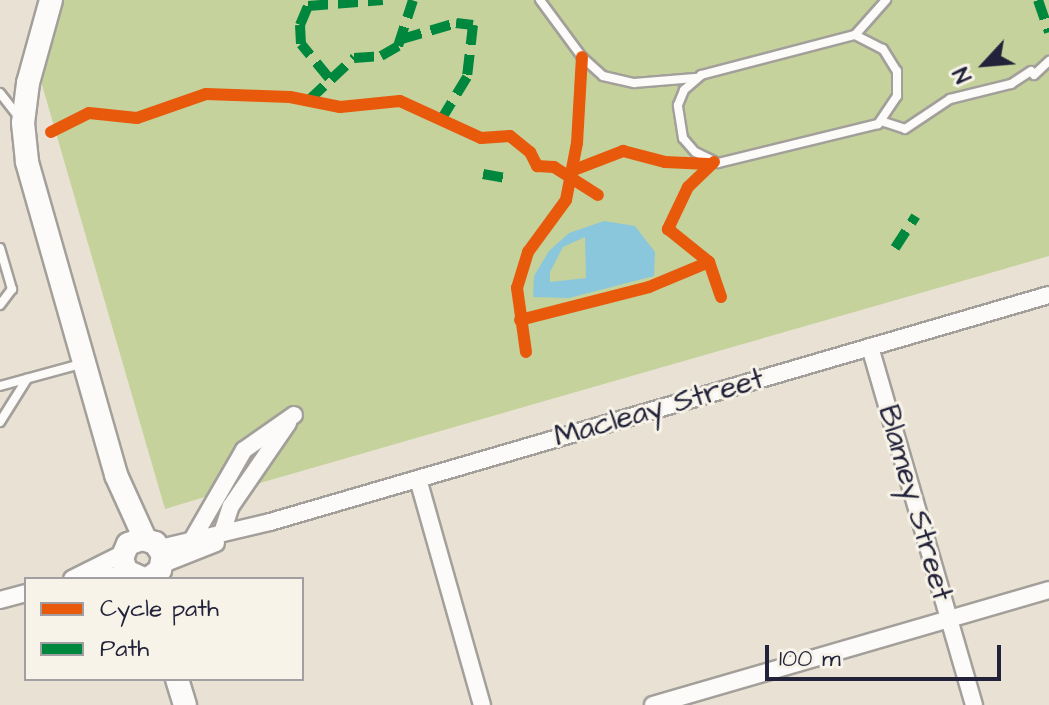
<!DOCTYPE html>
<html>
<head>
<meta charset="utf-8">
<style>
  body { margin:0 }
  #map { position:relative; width:1049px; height:705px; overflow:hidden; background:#e9e2d4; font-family:"Architects Daughter",sans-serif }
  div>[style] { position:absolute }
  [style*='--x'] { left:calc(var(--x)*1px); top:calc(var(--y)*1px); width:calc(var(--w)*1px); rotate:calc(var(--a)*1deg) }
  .green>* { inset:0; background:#c5d29b }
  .water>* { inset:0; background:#8bc7dc }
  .roads { filter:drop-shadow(2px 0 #a39f9a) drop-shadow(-2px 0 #a39f9a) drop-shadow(0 2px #a39f9a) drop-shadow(0 -2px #a39f9a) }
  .lane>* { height:8px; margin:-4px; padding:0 4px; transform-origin:4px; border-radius:4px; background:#fcfbf9 }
  .street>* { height:16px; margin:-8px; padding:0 8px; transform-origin:8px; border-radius:8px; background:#fcfbf9 }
  .secondary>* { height:22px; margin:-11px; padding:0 11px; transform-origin:11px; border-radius:11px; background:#fcfbf9 }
  .quiet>* { height:10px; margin-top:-5px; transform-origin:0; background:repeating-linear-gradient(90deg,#00873e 0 20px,transparent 0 30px) }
  .cycleway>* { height:12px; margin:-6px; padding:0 6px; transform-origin:6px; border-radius:6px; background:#e8590c }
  span { translate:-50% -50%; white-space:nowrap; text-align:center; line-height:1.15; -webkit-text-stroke:6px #f7f3e8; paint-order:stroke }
  .street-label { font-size:30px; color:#22223b }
  .legend { position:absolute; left:24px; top:577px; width:280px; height:104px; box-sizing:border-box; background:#f7f3e8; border:2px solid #a29fa3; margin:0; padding:10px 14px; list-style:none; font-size:24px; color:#22223b }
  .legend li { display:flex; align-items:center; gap:16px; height:40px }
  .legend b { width:40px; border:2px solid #a29fa3 }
  .north { position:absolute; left:945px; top:24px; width:80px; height:80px; -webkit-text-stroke:6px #f7f3e8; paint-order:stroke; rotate:244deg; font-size:22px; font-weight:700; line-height:32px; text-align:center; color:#22223b }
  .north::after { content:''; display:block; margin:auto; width:28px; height:36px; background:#22223b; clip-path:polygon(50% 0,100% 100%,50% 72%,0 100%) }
  .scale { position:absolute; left:765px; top:645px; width:236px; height:36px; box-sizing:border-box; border:4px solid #22223b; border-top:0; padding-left:10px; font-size:24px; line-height:28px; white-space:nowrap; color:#22223b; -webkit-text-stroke:6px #f7f3e8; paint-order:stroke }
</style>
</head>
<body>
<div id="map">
  <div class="green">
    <div style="clip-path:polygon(61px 0,1049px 0,1049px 256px,232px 491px,245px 467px,239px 459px,218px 493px,165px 509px,38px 71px)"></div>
  </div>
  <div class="water">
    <div style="clip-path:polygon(evenodd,604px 221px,635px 226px,655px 252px,654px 276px,569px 298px,533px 297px,534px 276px,549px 251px,569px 233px,604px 221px,585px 237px,586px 278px,550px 282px,550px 272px,563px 247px,585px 237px)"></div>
  </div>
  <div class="roads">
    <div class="lane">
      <div style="--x:540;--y:0;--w:71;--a:53.6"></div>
      <div style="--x:582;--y:57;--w:28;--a:42"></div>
      <div style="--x:603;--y:76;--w:32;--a:13"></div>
      <div style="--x:634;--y:83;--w:61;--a:-4.7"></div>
      <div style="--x:855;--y:35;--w:31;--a:27"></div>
      <div style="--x:883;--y:49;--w:26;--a:58"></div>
      <div style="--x:897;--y:71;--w:25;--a:90"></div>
      <div style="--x:897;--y:96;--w:34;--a:124"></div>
      <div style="--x:878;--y:124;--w:165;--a:166.3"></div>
      <div style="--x:718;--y:163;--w:25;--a:-154"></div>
      <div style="--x:695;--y:152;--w:18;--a:-131"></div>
      <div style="--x:683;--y:138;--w:33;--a:-99"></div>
      <div style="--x:678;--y:105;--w:16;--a:-68"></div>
      <div style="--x:684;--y:90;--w:23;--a:-41"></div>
      <div style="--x:701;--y:75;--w:159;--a:-14.6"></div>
      <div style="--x:855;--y:35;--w:47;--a:-48.5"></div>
      <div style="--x:1034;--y:75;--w:21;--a:-43"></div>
      <div style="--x:0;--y:93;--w:33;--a:52"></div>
      <div style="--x:881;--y:121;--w:25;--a:18"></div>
      <div style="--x:905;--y:129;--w:54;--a:-33.7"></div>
      <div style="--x:950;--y:99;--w:63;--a:-13.8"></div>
      <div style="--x:1011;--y:84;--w:24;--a:-33"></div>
      <div style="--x:0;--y:248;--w:43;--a:73.7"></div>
      <div style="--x:12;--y:289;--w:20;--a:127"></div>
      <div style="--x:0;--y:386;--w:87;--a:-15.3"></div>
      <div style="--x:0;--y:422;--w:51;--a:-57.9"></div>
    </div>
    <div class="street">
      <div style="--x:870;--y:347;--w:373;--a:73.8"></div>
      <div style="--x:418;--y:479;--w:235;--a:74.2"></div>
      <div style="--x:222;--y:533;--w:28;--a:-72"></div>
      <div style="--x:231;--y:506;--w:101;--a:-55.5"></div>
      <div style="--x:192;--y:540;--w:104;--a:-60"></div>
      <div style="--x:244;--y:450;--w:61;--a:-35"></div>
      <div style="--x:160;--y:548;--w:113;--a:-13.3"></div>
      <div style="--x:270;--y:522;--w:811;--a:-16.25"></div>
      <div style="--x:163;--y:564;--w:57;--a:-21.6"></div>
      <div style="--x:72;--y:579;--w:56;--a:-26.6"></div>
      <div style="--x:83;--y:579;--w:46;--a:-6.2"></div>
      <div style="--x:0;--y:600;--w:27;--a:-15"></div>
      <div style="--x:653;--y:705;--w:412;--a:-16.2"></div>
    </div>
    <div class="secondary">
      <div style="--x:51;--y:0;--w:86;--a:105.5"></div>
      <div style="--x:28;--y:83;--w:40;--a:97.1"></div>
      <div style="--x:23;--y:123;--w:39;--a:84"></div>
      <div style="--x:27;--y:162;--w:325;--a:74.1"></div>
      <div style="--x:116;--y:475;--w:70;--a:65.6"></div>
      <div style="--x:144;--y:579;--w:20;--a:-156"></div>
      <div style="--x:126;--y:571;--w:14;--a:-107"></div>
      <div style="--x:122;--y:558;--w:15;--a:-67"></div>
      <div style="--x:128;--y:544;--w:15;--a:-20"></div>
      <div style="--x:142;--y:539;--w:14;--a:17"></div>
      <div style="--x:155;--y:543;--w:14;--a:56"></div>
      <div style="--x:163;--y:555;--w:15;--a:101"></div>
      <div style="--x:160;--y:570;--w:15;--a:143"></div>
      <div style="--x:177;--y:679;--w:27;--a:73"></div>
    </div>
  </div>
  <div class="quiet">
    <div style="--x:1038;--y:0;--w:34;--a:71"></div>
    <div style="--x:402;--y:39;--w:56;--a:-16.5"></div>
    <div style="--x:456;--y:23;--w:17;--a:7"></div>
    <div style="--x:473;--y:25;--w:52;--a:96.6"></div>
    <div style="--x:467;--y:77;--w:50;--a:121.2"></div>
    <div style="--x:329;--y:78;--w:44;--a:-129.5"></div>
    <div style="--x:301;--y:44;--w:19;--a:-93"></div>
    <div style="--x:300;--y:25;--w:21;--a:-67"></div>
    <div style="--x:308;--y:6;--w:75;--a:-4.6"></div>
    <div style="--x:309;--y:100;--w:62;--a:-43"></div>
    <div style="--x:354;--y:58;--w:27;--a:-4"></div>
    <div style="--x:381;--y:56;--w:20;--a:-30"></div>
    <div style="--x:398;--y:46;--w:48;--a:-71.9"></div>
    <div style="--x:483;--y:174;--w:22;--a:10"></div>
    <div style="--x:895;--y:248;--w:38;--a:-57"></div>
  </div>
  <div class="cycleway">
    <div style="--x:51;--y:132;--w:42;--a:-26.6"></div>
    <div style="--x:89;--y:113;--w:48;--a:5.9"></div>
    <div style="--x:137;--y:118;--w:73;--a:-19.2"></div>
    <div style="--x:206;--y:94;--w:84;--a:2"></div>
    <div style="--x:290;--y:97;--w:51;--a:11.3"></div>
    <div style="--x:340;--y:107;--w:60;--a:-5.7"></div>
    <div style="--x:400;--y:101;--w:89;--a:24.6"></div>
    <div style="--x:481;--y:138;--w:29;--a:-4"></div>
    <div style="--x:510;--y:136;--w:26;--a:39"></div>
    <div style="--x:530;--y:152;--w:16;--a:63"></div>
    <div style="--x:537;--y:166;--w:17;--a:3"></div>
    <div style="--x:554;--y:167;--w:52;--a:32.5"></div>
    <div style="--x:714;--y:162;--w:36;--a:136"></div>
    <div style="--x:688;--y:187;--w:47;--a:115.5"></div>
    <div style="--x:668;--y:229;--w:53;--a:38.8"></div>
    <div style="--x:709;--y:262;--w:37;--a:71"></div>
    <div style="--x:574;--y:170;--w:53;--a:-21.2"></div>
    <div style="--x:623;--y:151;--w:43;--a:14.7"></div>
    <div style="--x:665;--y:162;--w:43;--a:2.7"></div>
    <div style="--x:520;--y:320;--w:133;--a:-14.3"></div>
    <div style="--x:649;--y:287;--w:65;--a:-22.6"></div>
    <div style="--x:526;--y:352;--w:65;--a:-98"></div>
    <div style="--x:517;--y:288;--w:38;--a:-73"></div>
    <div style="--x:528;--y:252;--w:64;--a:-53.8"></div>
    <div style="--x:566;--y:200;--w:58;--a:-79.1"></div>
    <div style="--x:577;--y:143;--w:86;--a:-86.7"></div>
  </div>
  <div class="street-label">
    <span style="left:659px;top:408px;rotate:-16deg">Macleay Street</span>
    <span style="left:915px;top:503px;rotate:74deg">Blamey Street</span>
  </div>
  <ul class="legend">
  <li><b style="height:10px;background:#e8590c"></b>Cycle path</li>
  <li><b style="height:10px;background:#00873e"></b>Path</li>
  </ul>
  <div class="north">N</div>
  <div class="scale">100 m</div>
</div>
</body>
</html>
